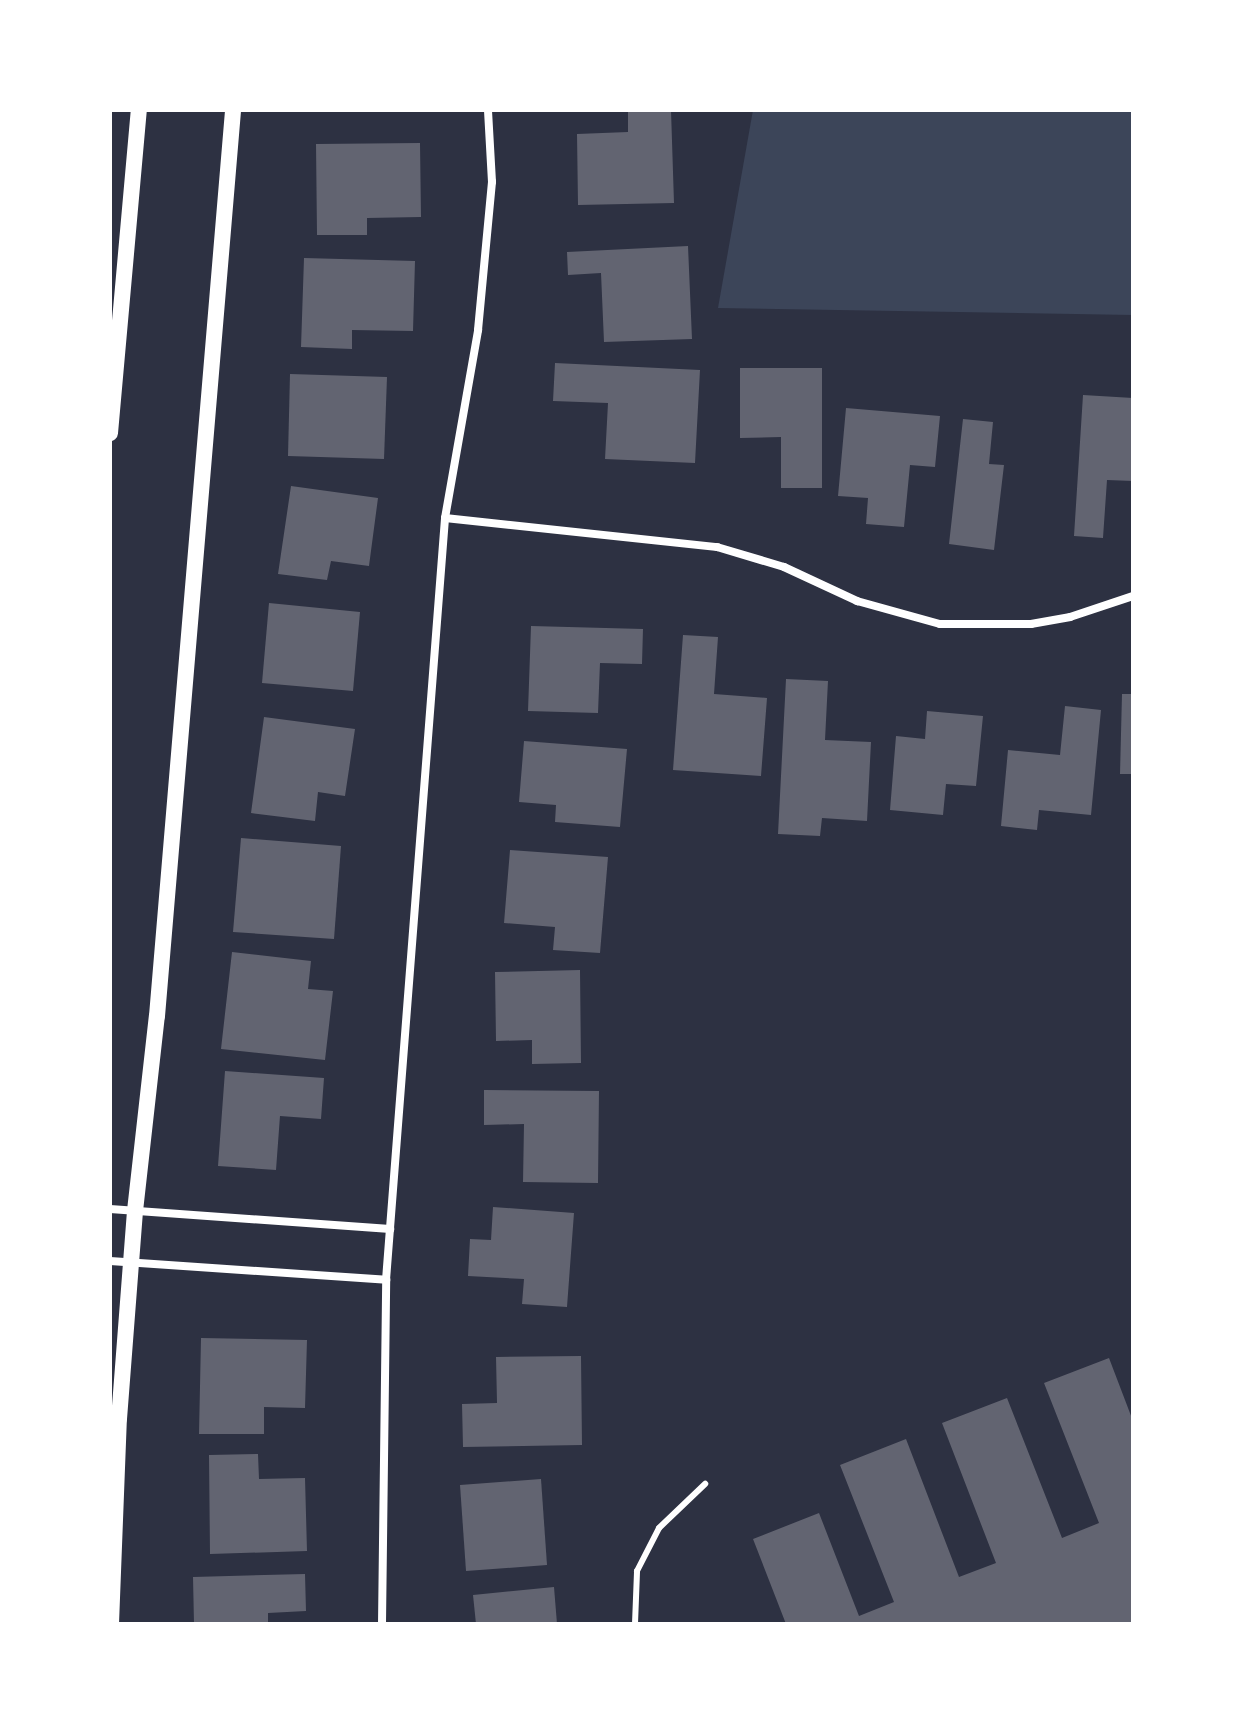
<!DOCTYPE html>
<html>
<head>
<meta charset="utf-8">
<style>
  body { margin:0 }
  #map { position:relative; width:1243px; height:1734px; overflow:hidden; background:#2d3142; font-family:Signika,sans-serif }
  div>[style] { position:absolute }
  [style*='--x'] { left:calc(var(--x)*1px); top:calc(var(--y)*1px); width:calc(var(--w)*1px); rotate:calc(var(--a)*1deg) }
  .green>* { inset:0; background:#3c4559 }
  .building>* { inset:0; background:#626471 }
  .service>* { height:6px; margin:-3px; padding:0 3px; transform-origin:3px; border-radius:3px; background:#fff }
  .minor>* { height:8px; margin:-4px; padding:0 4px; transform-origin:4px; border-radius:4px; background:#fff }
  .secondary>* { height:16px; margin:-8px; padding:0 8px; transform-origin:8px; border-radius:8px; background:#fff }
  span { translate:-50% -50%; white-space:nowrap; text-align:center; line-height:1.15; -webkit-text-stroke:8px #fff; paint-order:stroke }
  .frame { position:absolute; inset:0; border:112px solid #fff; pointer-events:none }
</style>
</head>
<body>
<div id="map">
  <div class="green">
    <div style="clip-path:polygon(753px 110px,1133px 110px,1133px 315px,718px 308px)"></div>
  </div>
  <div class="building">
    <div style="clip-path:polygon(628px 110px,671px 110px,674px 203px,578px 205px,577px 134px,628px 132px)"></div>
    <div style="clip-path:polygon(420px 143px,421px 217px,367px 218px,367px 235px,317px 235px,316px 144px)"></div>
    <div style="clip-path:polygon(688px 246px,692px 339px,604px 342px,601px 273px,568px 275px,567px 252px)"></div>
    <div style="clip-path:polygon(304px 258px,415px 261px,413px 331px,352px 330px,352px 349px,301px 347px)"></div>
    <div style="clip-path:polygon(555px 363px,700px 370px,695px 463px,605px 459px,608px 403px,553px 401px)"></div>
    <div style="clip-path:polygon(740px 368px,822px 368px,822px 488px,781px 488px,781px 437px,740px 438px)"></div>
    <div style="clip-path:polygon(290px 374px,387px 377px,384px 459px,288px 456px)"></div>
    <div style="clip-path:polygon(1083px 395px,1133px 398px,1133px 481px,1107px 480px,1103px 538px,1074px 536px)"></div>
    <div style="clip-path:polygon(846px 408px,940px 416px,935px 467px,910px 465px,904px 527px,866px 524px,868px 498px,838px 496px)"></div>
    <div style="clip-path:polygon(963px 419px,993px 422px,989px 464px,1004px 465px,994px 550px,949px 544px)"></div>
    <div style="clip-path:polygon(291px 486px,378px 498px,369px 566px,331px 561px,327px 580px,278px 574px)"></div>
    <div style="clip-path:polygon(269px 603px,360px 612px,353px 691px,262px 683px)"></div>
    <div style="clip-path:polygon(531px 626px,643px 629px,642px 664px,600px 663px,598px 713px,528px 711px)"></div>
    <div style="clip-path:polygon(683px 635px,718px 637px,714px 694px,767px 698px,761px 776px,673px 770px)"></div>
    <div style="clip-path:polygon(786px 679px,828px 681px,825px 740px,871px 742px,867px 821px,822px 818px,820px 836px,778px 834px)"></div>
    <div style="clip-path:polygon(1122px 694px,1133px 694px,1133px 774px,1120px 774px)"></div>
    <div style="clip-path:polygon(1065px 706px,1101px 710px,1091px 815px,1039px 810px,1037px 830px,1001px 826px,1008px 750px,1060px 755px)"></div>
    <div style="clip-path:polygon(927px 711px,983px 716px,976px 786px,946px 784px,943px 815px,890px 810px,896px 736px,925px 739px)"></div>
    <div style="clip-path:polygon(264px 717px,355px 729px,345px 796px,318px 792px,315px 821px,251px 813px)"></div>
    <div style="clip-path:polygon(524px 741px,627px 749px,620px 827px,555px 822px,556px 805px,519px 802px)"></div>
    <div style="clip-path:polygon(241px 838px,341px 846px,334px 939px,233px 932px)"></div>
    <div style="clip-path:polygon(510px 850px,608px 857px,600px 953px,553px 950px,555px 927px,504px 923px)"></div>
    <div style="clip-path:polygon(232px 952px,311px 961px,308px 989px,333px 991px,325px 1060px,221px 1049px)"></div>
    <div style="clip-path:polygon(580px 970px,581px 1063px,532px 1064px,532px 1040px,496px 1041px,495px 972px)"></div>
    <div style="clip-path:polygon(225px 1071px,324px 1078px,321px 1119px,280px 1116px,276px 1170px,218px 1166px)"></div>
    <div style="clip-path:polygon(484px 1090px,599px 1091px,598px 1183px,523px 1182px,524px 1124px,484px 1125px)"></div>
    <div style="clip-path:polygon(493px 1207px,574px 1213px,567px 1307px,522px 1304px,524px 1279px,468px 1276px,470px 1239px,491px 1240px)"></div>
    <div style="clip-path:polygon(201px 1338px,307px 1340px,305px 1408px,264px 1407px,264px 1434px,199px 1434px)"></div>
    <div style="clip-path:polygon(581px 1356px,582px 1445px,463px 1447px,462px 1404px,497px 1403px,496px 1357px)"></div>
    <div style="clip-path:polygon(1109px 1358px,1133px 1421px,1133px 1624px,786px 1624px,753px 1539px,819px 1513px,859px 1616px,894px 1602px,840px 1465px,906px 1439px,959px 1577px,996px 1563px,942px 1423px,1007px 1398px,1062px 1538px,1099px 1523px,1044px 1383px)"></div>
    <div style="clip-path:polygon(258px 1454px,259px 1479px,305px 1478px,307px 1551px,210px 1554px,209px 1455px)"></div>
    <div style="clip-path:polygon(541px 1479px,547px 1565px,466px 1571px,460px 1485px)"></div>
    <div style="clip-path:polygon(305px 1574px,306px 1611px,268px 1613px,268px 1624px,194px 1624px,193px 1577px)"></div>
    <div style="clip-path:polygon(554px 1587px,557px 1624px,476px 1624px,473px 1595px)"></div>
  </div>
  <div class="service">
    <div style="--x:635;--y:1624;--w:53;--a:-87.8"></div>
    <div style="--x:637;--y:1571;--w:48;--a:-62.9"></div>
    <div style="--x:659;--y:1528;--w:64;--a:-43.7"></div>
  </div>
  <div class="minor">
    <div style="--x:445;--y:518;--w:274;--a:6.1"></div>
    <div style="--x:717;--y:547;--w:70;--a:16.6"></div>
    <div style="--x:784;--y:567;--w:81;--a:25"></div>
    <div style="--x:857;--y:601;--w:86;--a:15.5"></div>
    <div style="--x:940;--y:624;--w:91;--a:0"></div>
    <div style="--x:1031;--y:624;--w:40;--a:-10"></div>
    <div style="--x:1070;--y:617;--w:66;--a:-18.4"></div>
    <div style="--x:110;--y:1209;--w:281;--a:4.1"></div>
    <div style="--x:110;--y:1261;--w:277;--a:3.9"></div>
    <div style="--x:382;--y:1624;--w:344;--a:-89.3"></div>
    <div style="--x:386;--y:1280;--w:764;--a:-85.57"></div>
    <div style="--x:445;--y:518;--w:191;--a:-80"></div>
    <div style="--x:478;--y:330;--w:149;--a:-84.6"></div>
    <div style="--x:492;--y:182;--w:72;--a:-93.2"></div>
  </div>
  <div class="secondary">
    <div style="--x:110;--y:433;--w:324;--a:-84.9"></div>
    <div style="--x:111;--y:1624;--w:205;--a:-87.8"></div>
    <div style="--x:119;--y:1419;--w:209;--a:-85.6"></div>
    <div style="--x:135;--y:1211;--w:196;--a:-83.6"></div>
    <div style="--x:157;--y:1016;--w:909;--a:-85.2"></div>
  </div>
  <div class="frame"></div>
</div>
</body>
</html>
